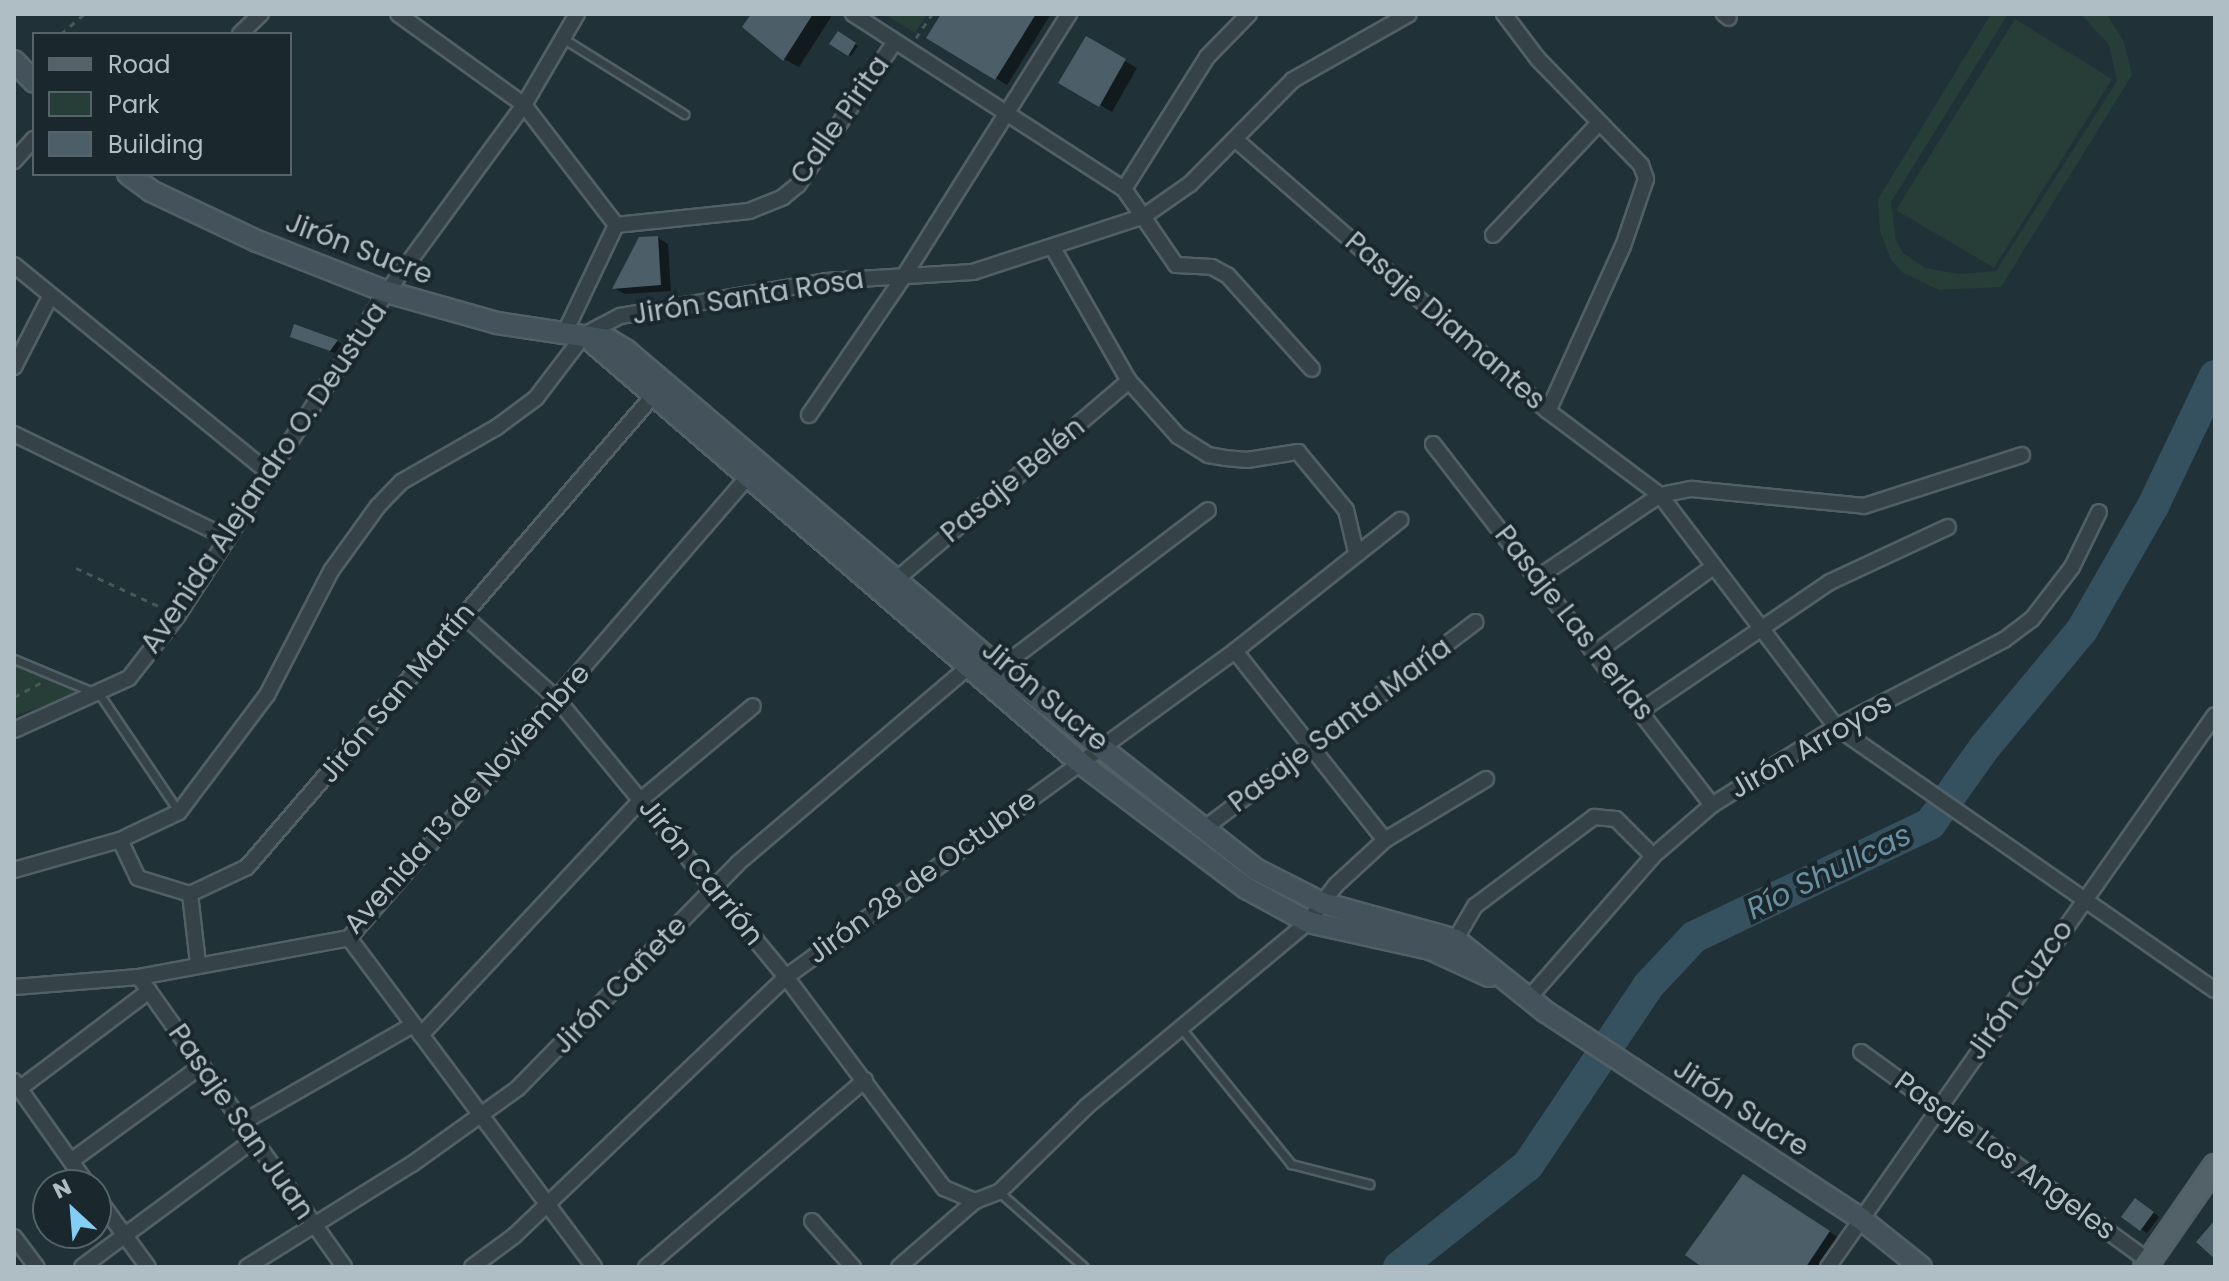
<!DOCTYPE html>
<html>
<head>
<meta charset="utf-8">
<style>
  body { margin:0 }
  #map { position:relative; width:2229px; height:1281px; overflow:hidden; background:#213138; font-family:Poppins,sans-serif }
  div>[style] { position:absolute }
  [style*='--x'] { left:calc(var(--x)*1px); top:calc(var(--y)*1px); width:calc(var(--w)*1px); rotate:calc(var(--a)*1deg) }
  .green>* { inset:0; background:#263d38 }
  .shadow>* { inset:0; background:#0007 }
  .river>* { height:32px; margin:-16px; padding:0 16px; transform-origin:16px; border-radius:16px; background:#35515f }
  .building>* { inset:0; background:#4c5e67 }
  .path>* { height:3px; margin-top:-1.5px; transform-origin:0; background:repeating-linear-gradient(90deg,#455a57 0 6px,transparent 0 12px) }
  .roads { filter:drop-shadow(2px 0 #526066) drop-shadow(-2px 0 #526066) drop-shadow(0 2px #526066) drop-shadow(0 -2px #526066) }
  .lane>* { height:7px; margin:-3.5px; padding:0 3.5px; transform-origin:3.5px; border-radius:3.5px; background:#354248 }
  .street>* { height:14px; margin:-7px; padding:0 7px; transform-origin:7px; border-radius:7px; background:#354248 }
  .secondary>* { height:20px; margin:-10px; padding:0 10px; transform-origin:10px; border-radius:10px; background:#43525b }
  .primary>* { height:22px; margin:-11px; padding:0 11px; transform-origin:11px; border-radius:11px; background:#536168 }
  span { translate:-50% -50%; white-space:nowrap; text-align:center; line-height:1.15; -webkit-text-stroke:8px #1a272d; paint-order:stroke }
  .street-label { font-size:28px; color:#afbdc5 }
  .water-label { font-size:30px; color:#6991a3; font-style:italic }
  .frame { position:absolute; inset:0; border:16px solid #afbdc5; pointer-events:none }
  .legend { position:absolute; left:32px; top:32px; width:260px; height:144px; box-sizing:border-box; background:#1a272d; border:2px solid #56636a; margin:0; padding:10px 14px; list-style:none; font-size:24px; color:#afbdc5 }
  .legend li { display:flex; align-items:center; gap:16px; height:40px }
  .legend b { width:40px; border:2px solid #56636a }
  .north { position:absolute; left:32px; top:1169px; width:80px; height:80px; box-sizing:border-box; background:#1a272d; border:2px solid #56636a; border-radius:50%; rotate:334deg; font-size:22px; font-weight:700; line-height:32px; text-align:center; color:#afbdc5 }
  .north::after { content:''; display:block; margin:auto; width:28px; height:36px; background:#84cdf5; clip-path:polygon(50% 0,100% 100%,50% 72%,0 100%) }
</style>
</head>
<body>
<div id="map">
  <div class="green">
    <div style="clip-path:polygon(885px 14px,928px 14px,915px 33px)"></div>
    <div style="clip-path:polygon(1991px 14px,2008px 14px,1891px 202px,1896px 240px,1903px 253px,1925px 268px,1959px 274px,1996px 271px,2117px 81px,2109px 45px,2081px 14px,2108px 16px,2124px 42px,2132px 75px,2001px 287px,1939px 290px,1903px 273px,1891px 260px,1880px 231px,1878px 199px)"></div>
    <div style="clip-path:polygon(2015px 19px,2112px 79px,1994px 268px,1896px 210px)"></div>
    <div style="clip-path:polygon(14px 661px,84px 692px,14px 716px)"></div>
  </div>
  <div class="shadow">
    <div style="clip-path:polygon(753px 14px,833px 14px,799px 67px,784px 59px)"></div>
    <div style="clip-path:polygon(943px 14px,1051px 14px,1007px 85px,929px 37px)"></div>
    <div style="clip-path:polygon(839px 34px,858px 46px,851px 56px,832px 44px)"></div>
    <div style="clip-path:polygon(1086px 39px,1137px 68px,1112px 112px,1061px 82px)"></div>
    <div style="clip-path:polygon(658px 238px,668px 244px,671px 291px,625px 294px,614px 288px)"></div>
    <div style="clip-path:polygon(292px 336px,337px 341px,343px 345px,337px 354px)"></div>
    <div style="clip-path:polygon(1757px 1184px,1842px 1240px,1824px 1267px,1705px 1267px)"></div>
    <div style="clip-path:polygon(2142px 1204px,2159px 1217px,2147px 1233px,2141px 1229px)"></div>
  </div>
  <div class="river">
    <div style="--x:1399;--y:1267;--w:164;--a:-38.3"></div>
    <div style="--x:1528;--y:1165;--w:217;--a:-56.1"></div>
    <div style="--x:1649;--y:985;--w:66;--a:-46.8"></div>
    <div style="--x:1694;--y:937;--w:262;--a:-25.6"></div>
    <div style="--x:1930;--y:824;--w:93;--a:-54.6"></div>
    <div style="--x:1984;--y:748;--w:153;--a:-50.3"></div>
    <div style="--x:2082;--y:630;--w:143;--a:-60.2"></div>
    <div style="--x:2153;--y:506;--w:144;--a:-64.5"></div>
  </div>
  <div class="building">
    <div style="clip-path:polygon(751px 14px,813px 14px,783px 61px,742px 27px)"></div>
    <div style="clip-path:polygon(941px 14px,1036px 14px,995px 80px,926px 38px)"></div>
    <div style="clip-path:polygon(838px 31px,856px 43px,848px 56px,829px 44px)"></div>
    <div style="clip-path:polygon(1086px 36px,1126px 59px,1099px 107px,1058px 83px)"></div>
    <div style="clip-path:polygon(658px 236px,661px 285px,612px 289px,639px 237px)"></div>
    <div style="clip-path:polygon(294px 324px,338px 340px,330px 351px,290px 337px)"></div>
    <div style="clip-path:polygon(1743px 1174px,1830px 1231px,1806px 1267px,1702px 1267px,1685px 1255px)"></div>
    <div style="clip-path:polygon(2135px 1198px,2154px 1212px,2140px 1231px,2121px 1217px)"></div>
    <div style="clip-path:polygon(2215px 1220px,2215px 1259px,2196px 1242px)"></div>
  </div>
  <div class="path">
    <div style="--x:61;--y:34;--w:30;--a:-41"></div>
    <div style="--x:916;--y:38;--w:29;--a:-56"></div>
    <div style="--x:76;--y:568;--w:96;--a:24.7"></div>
    <div style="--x:14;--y:697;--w:30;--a:-28"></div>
  </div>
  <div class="roads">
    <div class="lane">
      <div style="--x:564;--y:39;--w:142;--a:32"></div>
      <div style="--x:14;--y:659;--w:93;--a:22.7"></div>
      <div style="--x:100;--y:695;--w:141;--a:56"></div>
      <div style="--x:1181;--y:1028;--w:175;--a:51"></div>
      <div style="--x:1291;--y:1164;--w:81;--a:14.4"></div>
      <div style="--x:999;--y:1192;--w:113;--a:41.4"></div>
    </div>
    <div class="street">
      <div style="--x:398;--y:14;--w:155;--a:35.8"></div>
      <div style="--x:524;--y:105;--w:151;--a:52.5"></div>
      <div style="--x:853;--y:14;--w:323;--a:32.9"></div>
      <div style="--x:1124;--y:189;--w:92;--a:55.6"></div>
      <div style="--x:1176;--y:265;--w:36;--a:3"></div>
      <div style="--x:1212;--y:267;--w:18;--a:29"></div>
      <div style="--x:1228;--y:276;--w:125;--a:47.9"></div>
      <div style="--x:1504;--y:14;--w:56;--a:52.9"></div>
      <div style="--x:1538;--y:59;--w:148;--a:45.8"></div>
      <div style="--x:1641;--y:165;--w:15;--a:70"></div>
      <div style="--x:1646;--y:179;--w:71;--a:108.9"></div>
      <div style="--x:1623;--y:246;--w:181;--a:114.4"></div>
      <div style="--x:1724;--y:14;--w:6;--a:39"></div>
      <div style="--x:240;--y:34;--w:29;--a:-44"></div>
      <div style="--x:1236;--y:140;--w:413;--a:41"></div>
      <div style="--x:1548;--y:411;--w:140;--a:36.9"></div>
      <div style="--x:1660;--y:495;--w:291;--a:52.8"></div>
      <div style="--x:1836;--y:727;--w:461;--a:34.8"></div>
      <div style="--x:14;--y:161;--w:30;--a:-48"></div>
      <div style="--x:1124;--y:189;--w:156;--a:-57.8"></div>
      <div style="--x:1207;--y:57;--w:60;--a:-45.7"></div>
      <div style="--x:1493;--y:235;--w:153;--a:-46.6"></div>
      <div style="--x:1053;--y:248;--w:153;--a:60.3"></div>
      <div style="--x:1129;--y:381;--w:74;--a:48.3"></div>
      <div style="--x:1178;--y:436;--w:36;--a:32"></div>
      <div style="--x:1208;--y:455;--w:17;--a:10"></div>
      <div style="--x:1225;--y:458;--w:22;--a:5"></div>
      <div style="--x:1247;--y:460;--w:52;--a:-8.9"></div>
      <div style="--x:1298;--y:452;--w:75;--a:50.4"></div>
      <div style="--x:1346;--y:510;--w:43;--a:76.6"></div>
      <div style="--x:14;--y:265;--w:329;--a:39.2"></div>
      <div style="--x:566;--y:330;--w:116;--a:-64.5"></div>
      <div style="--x:616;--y:225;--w:134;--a:-6"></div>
      <div style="--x:749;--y:211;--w:37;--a:-22"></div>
      <div style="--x:783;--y:197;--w:19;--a:-39"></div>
      <div style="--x:798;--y:185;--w:173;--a:-55.9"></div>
      <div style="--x:14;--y:367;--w:79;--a:-62.8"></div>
      <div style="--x:809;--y:415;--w:168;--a:-55.6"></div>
      <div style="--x:904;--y:276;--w:310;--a:-57.8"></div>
      <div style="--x:14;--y:434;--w:238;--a:25.9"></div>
      <div style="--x:1433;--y:444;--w:456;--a:52.3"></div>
      <div style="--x:1537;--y:578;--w:148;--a:-34"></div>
      <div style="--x:1660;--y:495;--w:33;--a:-11"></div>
      <div style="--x:1692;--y:489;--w:173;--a:5.6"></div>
      <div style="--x:1864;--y:506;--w:166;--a:-17.9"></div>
      <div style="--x:897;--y:579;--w:305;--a:-40.5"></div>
      <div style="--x:463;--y:615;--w:126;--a:41.8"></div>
      <div style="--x:557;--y:699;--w:360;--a:50.5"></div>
      <div style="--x:786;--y:977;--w:264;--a:53.2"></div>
      <div style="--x:944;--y:1188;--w:34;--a:23"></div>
      <div style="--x:975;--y:1201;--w:26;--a:-21"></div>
      <div style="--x:999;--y:1192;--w:122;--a:-44.3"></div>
      <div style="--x:1086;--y:1107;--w:289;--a:-39.8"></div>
      <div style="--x:1308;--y:922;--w:46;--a:-52.9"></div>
      <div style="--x:1336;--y:885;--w:67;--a:-42.6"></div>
      <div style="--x:1385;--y:840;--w:118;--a:-31.1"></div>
      <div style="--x:1235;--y:651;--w:241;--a:51.6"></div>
      <div style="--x:1595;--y:653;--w:146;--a:-36.1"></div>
      <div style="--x:1000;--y:668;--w:261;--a:-37.2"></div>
      <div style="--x:1643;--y:709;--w:226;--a:-34.2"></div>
      <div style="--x:1830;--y:582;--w:130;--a:-25"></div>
      <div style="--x:14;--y:730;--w:126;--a:-24.3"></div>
      <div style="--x:129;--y:678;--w:80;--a:-52.1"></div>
      <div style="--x:178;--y:615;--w:385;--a:-57.1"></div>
      <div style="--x:387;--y:292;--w:232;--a:-53.8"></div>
      <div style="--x:524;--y:105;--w:105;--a:-59.8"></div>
      <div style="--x:1205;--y:828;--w:340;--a:-37.3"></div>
      <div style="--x:120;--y:840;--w:42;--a:64.7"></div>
      <div style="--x:138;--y:878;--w:54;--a:17.1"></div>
      <div style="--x:190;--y:894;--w:63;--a:-25.3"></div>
      <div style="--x:247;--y:867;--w:620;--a:-49.25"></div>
      <div style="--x:14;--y:870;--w:110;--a:-15.8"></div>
      <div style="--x:120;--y:840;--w:65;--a:-25.4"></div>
      <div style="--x:179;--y:812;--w:146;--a:-53.1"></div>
      <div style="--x:267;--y:695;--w:140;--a:-62.7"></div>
      <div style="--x:331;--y:571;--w:80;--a:-54.1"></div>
      <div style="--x:378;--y:506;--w:33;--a:-46"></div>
      <div style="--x:401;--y:482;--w:111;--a:-29.8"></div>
      <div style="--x:497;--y:427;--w:49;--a:-36.6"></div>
      <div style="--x:536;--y:398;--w:79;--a:-52.7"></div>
      <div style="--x:584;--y:335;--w:41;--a:-27.8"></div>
      <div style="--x:620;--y:316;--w:209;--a:-9.6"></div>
      <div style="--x:826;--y:281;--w:147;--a:-3.5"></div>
      <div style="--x:973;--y:272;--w:180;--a:-18.1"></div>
      <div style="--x:1144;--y:216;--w:56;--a:-34.8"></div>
      <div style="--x:1190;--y:184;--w:146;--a:-45.3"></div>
      <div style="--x:1293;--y:80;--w:133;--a:-29.6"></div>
      <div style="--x:190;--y:894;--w:69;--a:83.4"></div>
      <div style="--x:349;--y:938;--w:410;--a:53.3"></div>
      <div style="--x:1451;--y:947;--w:48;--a:-59.7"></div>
      <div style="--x:1475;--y:906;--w:149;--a:-36.8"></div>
      <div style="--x:1594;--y:817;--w:22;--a:5"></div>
      <div style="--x:1616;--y:819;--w:52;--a:45"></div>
      <div style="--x:139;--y:977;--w:355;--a:54.7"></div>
      <div style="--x:14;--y:987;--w:125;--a:-4.6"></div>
      <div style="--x:139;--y:977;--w:214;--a:-10.5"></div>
      <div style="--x:349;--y:938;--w:607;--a:-49.14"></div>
      <div style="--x:1528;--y:999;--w:190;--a:-48.8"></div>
      <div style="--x:1653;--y:856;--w:78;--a:-40.8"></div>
      <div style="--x:1712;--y:805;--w:146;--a:-32.2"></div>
      <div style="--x:1836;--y:727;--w:189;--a:-27.4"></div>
      <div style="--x:2004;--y:640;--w:35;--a:-37"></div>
      <div style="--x:2032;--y:619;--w:66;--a:-52.4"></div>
      <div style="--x:2072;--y:567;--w:61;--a:-63.9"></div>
      <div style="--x:421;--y:1035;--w:325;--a:-46.9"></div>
      <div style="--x:643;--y:798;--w:143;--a:-39.9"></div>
      <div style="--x:1861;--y:1052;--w:356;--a:36"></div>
      <div style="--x:14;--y:1081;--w:128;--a:54.6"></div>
      <div style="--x:19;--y:1089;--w:163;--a:-37"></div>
      <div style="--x:240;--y:1124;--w:199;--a:-29.8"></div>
      <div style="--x:71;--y:1161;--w:160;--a:-36.1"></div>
      <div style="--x:96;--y:1196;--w:88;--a:53.8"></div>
      <div style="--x:812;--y:1221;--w:62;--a:48.3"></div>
      <div style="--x:14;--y:1237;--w:38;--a:53"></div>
      <div style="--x:82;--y:1267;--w:212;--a:-36.5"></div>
      <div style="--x:247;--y:1267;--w:195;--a:-32"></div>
      <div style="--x:412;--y:1164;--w:130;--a:-35.6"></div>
      <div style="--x:518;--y:1088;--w:315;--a:-45.6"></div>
      <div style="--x:738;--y:863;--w:301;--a:-40.4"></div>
      <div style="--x:472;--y:1267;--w:52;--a:-36.4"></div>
      <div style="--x:514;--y:1236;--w:376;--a:-43.6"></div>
      <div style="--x:786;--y:977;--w:555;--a:-35.98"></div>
      <div style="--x:1235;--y:651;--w:211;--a:-38.4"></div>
      <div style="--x:646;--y:1267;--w:288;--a:-40.5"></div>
      <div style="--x:899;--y:1267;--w:101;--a:-41"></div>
      <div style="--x:1828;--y:1267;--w:674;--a:-54.97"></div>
    </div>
    <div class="secondary">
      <div style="--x:14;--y:61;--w:29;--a:46"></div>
      <div style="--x:128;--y:174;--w:29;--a:36"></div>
      <div style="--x:151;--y:191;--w:117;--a:25.3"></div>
      <div style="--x:257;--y:241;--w:140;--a:21.4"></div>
      <div style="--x:387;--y:292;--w:114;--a:15.7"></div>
      <div style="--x:497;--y:323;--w:113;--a:8.6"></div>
      <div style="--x:609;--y:340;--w:21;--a:31"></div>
      <div style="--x:627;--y:351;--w:490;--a:40.4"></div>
      <div style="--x:1000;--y:668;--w:325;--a:38.2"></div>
      <div style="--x:1255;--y:869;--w:75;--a:26.9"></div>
      <div style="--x:1322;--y:903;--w:139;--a:15.4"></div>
      <div style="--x:1456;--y:940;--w:115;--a:38.7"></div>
      <div style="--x:1546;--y:1012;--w:377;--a:33.3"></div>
      <div style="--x:1861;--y:1219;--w:77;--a:38.7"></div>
      <div style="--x:590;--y:340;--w:645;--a:40.78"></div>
      <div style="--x:1078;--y:761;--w:211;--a:37.1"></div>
      <div style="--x:1246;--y:888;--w:71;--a:28.7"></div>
      <div style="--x:1308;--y:922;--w:125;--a:12.5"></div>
      <div style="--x:1430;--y:949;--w:65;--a:24.6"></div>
    </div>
    <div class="primary">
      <div style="--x:2145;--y:1267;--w:123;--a:-55.3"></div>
    </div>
  </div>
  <div class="street-label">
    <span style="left:840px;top:120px;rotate:-55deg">Calle Pirita</span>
    <span style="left:359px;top:249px;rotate:21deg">Jirón Sucre</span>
    <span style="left:748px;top:297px;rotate:-9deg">Jirón Santa Rosa</span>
    <span style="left:1445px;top:321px;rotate:41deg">Pasaje Diamantes</span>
    <span style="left:264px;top:478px;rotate:-56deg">Avenida Alejandro O. Deustua</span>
    <span style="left:1013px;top:480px;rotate:-40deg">Pasaje Belén</span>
    <span style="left:1574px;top:623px;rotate:52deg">Pasaje Las Perlas</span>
    <span style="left:397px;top:693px;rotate:-50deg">Jirón San Martín</span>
    <span style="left:1045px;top:696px;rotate:40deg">Jirón Sucre</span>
    <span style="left:1340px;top:725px;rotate:-37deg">Pasaje Santa María</span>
    <span style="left:1811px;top:746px;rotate:-30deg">Jirón Arroyos</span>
    <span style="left:467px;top:799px;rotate:-48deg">Avenida 13 de Noviembre</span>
    <span style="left:701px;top:872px;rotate:51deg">Jirón Carrión</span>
    <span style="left:922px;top:877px;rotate:-36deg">Jirón 28 de Octubre</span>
    <span style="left:620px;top:985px;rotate:-46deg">Jirón Cañete</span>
    <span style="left:2020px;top:990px;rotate:-55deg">Jirón Cuzco</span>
    <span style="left:1741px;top:1108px;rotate:33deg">Jirón Sucre</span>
    <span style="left:241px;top:1122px;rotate:55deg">Pasaje San Juan</span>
    <span style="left:2005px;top:1156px;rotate:36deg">Pasaje Los Angeles</span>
  </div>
  <div class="water-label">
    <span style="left:1829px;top:872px;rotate:-26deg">Río Shullcas</span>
  </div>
  <div class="frame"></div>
  <ul class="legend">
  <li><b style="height:10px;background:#536168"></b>Road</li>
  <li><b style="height:22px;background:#263d38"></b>Park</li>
  <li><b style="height:22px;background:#4c5e67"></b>Building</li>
  </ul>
  <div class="north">N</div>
</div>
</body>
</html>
